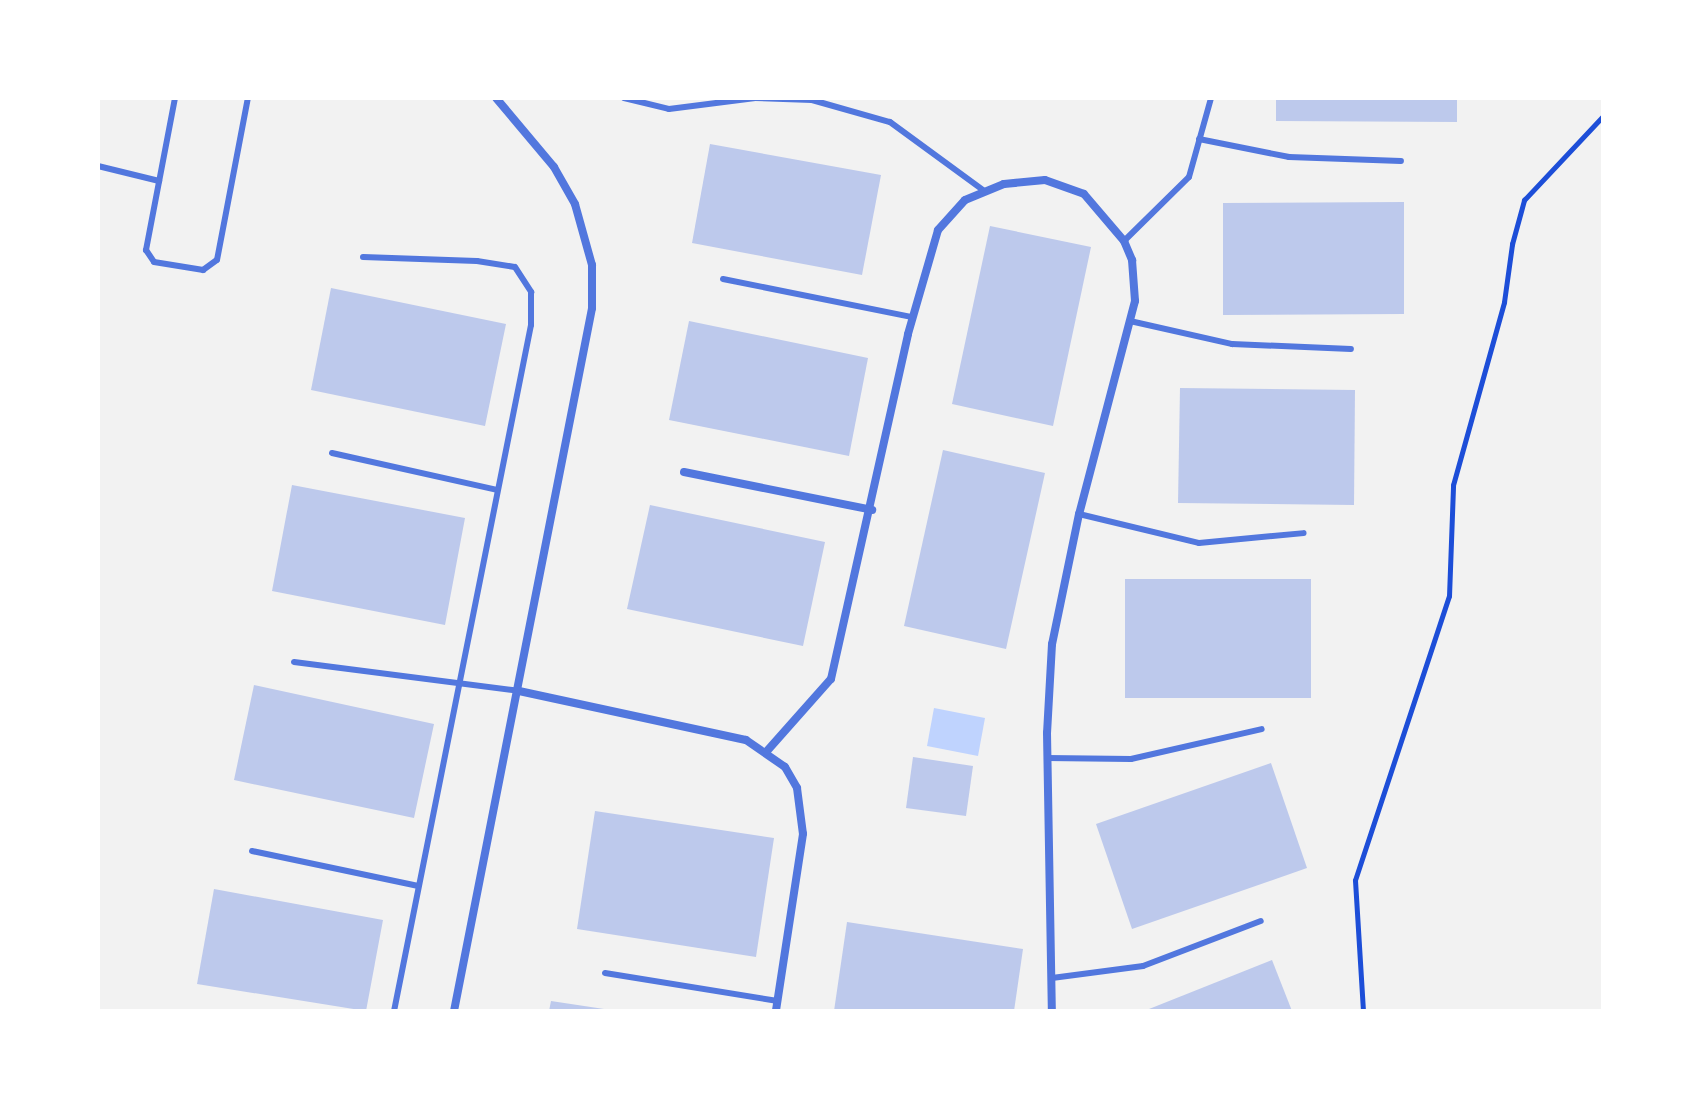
<!DOCTYPE html>
<html>
<head>
<meta charset="utf-8">
<style>
  body { margin:0 }
  #map { position:relative; width:1701px; height:1109px; overflow:hidden; background:#f2f2f2; font-family:Jost,sans-serif }
  div>[style] { position:absolute }
  [style*='--x'] { left:calc(var(--x)*1px); top:calc(var(--y)*1px); width:calc(var(--w)*1px); rotate:calc(var(--a)*1deg) }
  .water>* { inset:0; background:#bfd3fe }
  .building>* { inset:0; background:#bdc9ec }
  .path>* { height:5px; margin:-2.5px; padding:0 2.5px; transform-origin:2.5px; border-radius:2.5px; background:#1d4ed8 }
  .service>* { height:6px; margin:-3px; padding:0 3px; transform-origin:3px; border-radius:3px; background:#5277de }
  .minor>* { height:8px; margin:-4px; padding:0 4px; transform-origin:4px; border-radius:4px; background:#5277de }
  span { translate:-50% -50%; white-space:nowrap; text-align:center; line-height:1.15; -webkit-text-stroke:7px #fff; paint-order:stroke }
  .frame { position:absolute; inset:0; border:100px solid #fff; pointer-events:none }
</style>
</head>
<body>
<div id="map">
  <div class="water">
    <div style="clip-path:polygon(934px 708px,985px 718px,978px 756px,927px 746px)"></div>
  </div>
  <div class="building">
    <div style="clip-path:polygon(1276px 98px,1457px 98px,1457px 122px,1276px 121px)"></div>
    <div style="clip-path:polygon(710px 144px,881px 175px,862px 275px,692px 243px)"></div>
    <div style="clip-path:polygon(1404px 202px,1404px 314px,1223px 315px,1223px 203px)"></div>
    <div style="clip-path:polygon(990px 226px,1091px 247px,1053px 426px,952px 404px)"></div>
    <div style="clip-path:polygon(331px 288px,506px 324px,485px 426px,311px 390px)"></div>
    <div style="clip-path:polygon(689px 321px,868px 358px,849px 456px,669px 420px)"></div>
    <div style="clip-path:polygon(1180px 388px,1355px 390px,1354px 505px,1178px 503px)"></div>
    <div style="clip-path:polygon(943px 450px,1045px 473px,1006px 649px,904px 626px)"></div>
    <div style="clip-path:polygon(292px 485px,465px 518px,445px 625px,272px 591px)"></div>
    <div style="clip-path:polygon(650px 505px,825px 542px,803px 646px,627px 609px)"></div>
    <div style="clip-path:polygon(1125px 579px,1311px 579px,1311px 698px,1125px 698px)"></div>
    <div style="clip-path:polygon(254px 685px,434px 724px,414px 818px,234px 780px)"></div>
    <div style="clip-path:polygon(913px 757px,973px 766px,966px 816px,906px 808px)"></div>
    <div style="clip-path:polygon(1271px 763px,1307px 868px,1132px 929px,1096px 824px)"></div>
    <div style="clip-path:polygon(595px 811px,774px 838px,756px 957px,577px 929px)"></div>
    <div style="clip-path:polygon(214px 889px,383px 920px,366px 1011px,197px 984px)"></div>
    <div style="clip-path:polygon(847px 922px,1023px 949px,1014px 1011px,834px 1011px)"></div>
    <div style="clip-path:polygon(1272px 960px,1292px 1011px,1144px 1011px)"></div>
    <div style="clip-path:polygon(551px 1001px,604px 1009px,604px 1011px,549px 1011px)"></div>
  </div>
  <div class="path">
    <div style="--x:1363;--y:1011;--w:131;--a:-93.5"></div>
    <div style="--x:1355;--y:880;--w:299;--a:-71.7"></div>
    <div style="--x:1449;--y:596;--w:111;--a:-87.9"></div>
    <div style="--x:1453;--y:485;--w:190;--a:-74.4"></div>
    <div style="--x:1504;--y:302;--w:59;--a:-82.1"></div>
    <div style="--x:1512;--y:244;--w:46;--a:-74.7"></div>
    <div style="--x:1524;--y:200;--w:115;--a:-46.8"></div>
  </div>
  <div class="service">
    <div style="--x:175;--y:98;--w:155;--a:100.8"></div>
    <div style="--x:146;--y:250;--w:14;--a:56"></div>
    <div style="--x:154;--y:262;--w:50;--a:9.3"></div>
    <div style="--x:203;--y:270;--w:17;--a:-36"></div>
    <div style="--x:217;--y:260;--w:165;--a:-79.2"></div>
    <div style="--x:624;--y:98;--w:46;--a:13.7"></div>
    <div style="--x:669;--y:109;--w:87;--a:-7.3"></div>
    <div style="--x:755;--y:98;--w:57;--a:2"></div>
    <div style="--x:812;--y:100;--w:81;--a:15.8"></div>
    <div style="--x:890;--y:122;--w:115;--a:36.2"></div>
    <div style="--x:1199;--y:139;--w:92;--a:11.3"></div>
    <div style="--x:1289;--y:157;--w:112;--a:2"></div>
    <div style="--x:98;--y:166;--w:63;--a:13.8"></div>
    <div style="--x:1124;--y:241;--w:91;--a:-44.6"></div>
    <div style="--x:1189;--y:177;--w:82;--a:-74.4"></div>
    <div style="--x:363;--y:257;--w:114;--a:2"></div>
    <div style="--x:477;--y:261;--w:38;--a:9"></div>
    <div style="--x:515;--y:267;--w:30;--a:57"></div>
    <div style="--x:531;--y:292;--w:33;--a:90"></div>
    <div style="--x:531;--y:325;--w:700;--a:101.29"></div>
    <div style="--x:723;--y:279;--w:193;--a:11.4"></div>
    <div style="--x:1130;--y:321;--w:105;--a:12.7"></div>
    <div style="--x:1232;--y:344;--w:119;--a:2.4"></div>
    <div style="--x:332;--y:453;--w:169;--a:12.6"></div>
    <div style="--x:1079;--y:514;--w:123;--a:13.6"></div>
    <div style="--x:1199;--y:543;--w:105;--a:-5.4"></div>
    <div style="--x:294;--y:662;--w:227;--a:7.3"></div>
    <div style="--x:1047;--y:758;--w:84;--a:0.7"></div>
    <div style="--x:1131;--y:759;--w:134;--a:-12.9"></div>
    <div style="--x:252;--y:851;--w:170;--a:11.9"></div>
    <div style="--x:605;--y:973;--w:175;--a:9.2"></div>
    <div style="--x:1052;--y:978;--w:92;--a:-7.5"></div>
    <div style="--x:1143;--y:966;--w:126;--a:-20.9"></div>
  </div>
  <div class="minor">
    <div style="--x:684;--y:472;--w:192;--a:11.4"></div>
    <div style="--x:519;--y:691;--w:232;--a:12.2"></div>
    <div style="--x:746;--y:740;--w:47;--a:34.7"></div>
    <div style="--x:785;--y:767;--w:24;--a:60"></div>
    <div style="--x:797;--y:788;--w:46;--a:82.6"></div>
    <div style="--x:803;--y:834;--w:179;--a:98.7"></div>
    <div style="--x:767;--y:751;--w:96;--a:-48.4"></div>
    <div style="--x:831;--y:679;--w:353;--a:-77.4"></div>
    <div style="--x:908;--y:334;--w:108;--a:-73.9"></div>
    <div style="--x:938;--y:230;--w:40;--a:-48"></div>
    <div style="--x:965;--y:200;--w:42;--a:-22.3"></div>
    <div style="--x:1004;--y:184;--w:41;--a:-5.6"></div>
    <div style="--x:1045;--y:180;--w:41;--a:19.7"></div>
    <div style="--x:1084;--y:194;--w:62;--a:49.6"></div>
    <div style="--x:1124;--y:241;--w:21;--a:67"></div>
    <div style="--x:1132;--y:260;--w:41;--a:85.8"></div>
    <div style="--x:1135;--y:301;--w:220;--a:104.7"></div>
    <div style="--x:1079;--y:514;--w:133;--a:101.7"></div>
    <div style="--x:1052;--y:644;--w:89;--a:93.2"></div>
    <div style="--x:1047;--y:733;--w:278;--a:89"></div>
    <div style="--x:454;--y:1011;--w:716;--a:-78.89"></div>
    <div style="--x:592;--y:308;--w:43;--a:-90"></div>
    <div style="--x:592;--y:265;--w:63;--a:-105.6"></div>
    <div style="--x:575;--y:204;--w:43;--a:-119.6"></div>
    <div style="--x:554;--y:167;--w:90;--a:-130"></div>
  </div>
  <div class="frame"></div>
</div>
</body>
</html>
